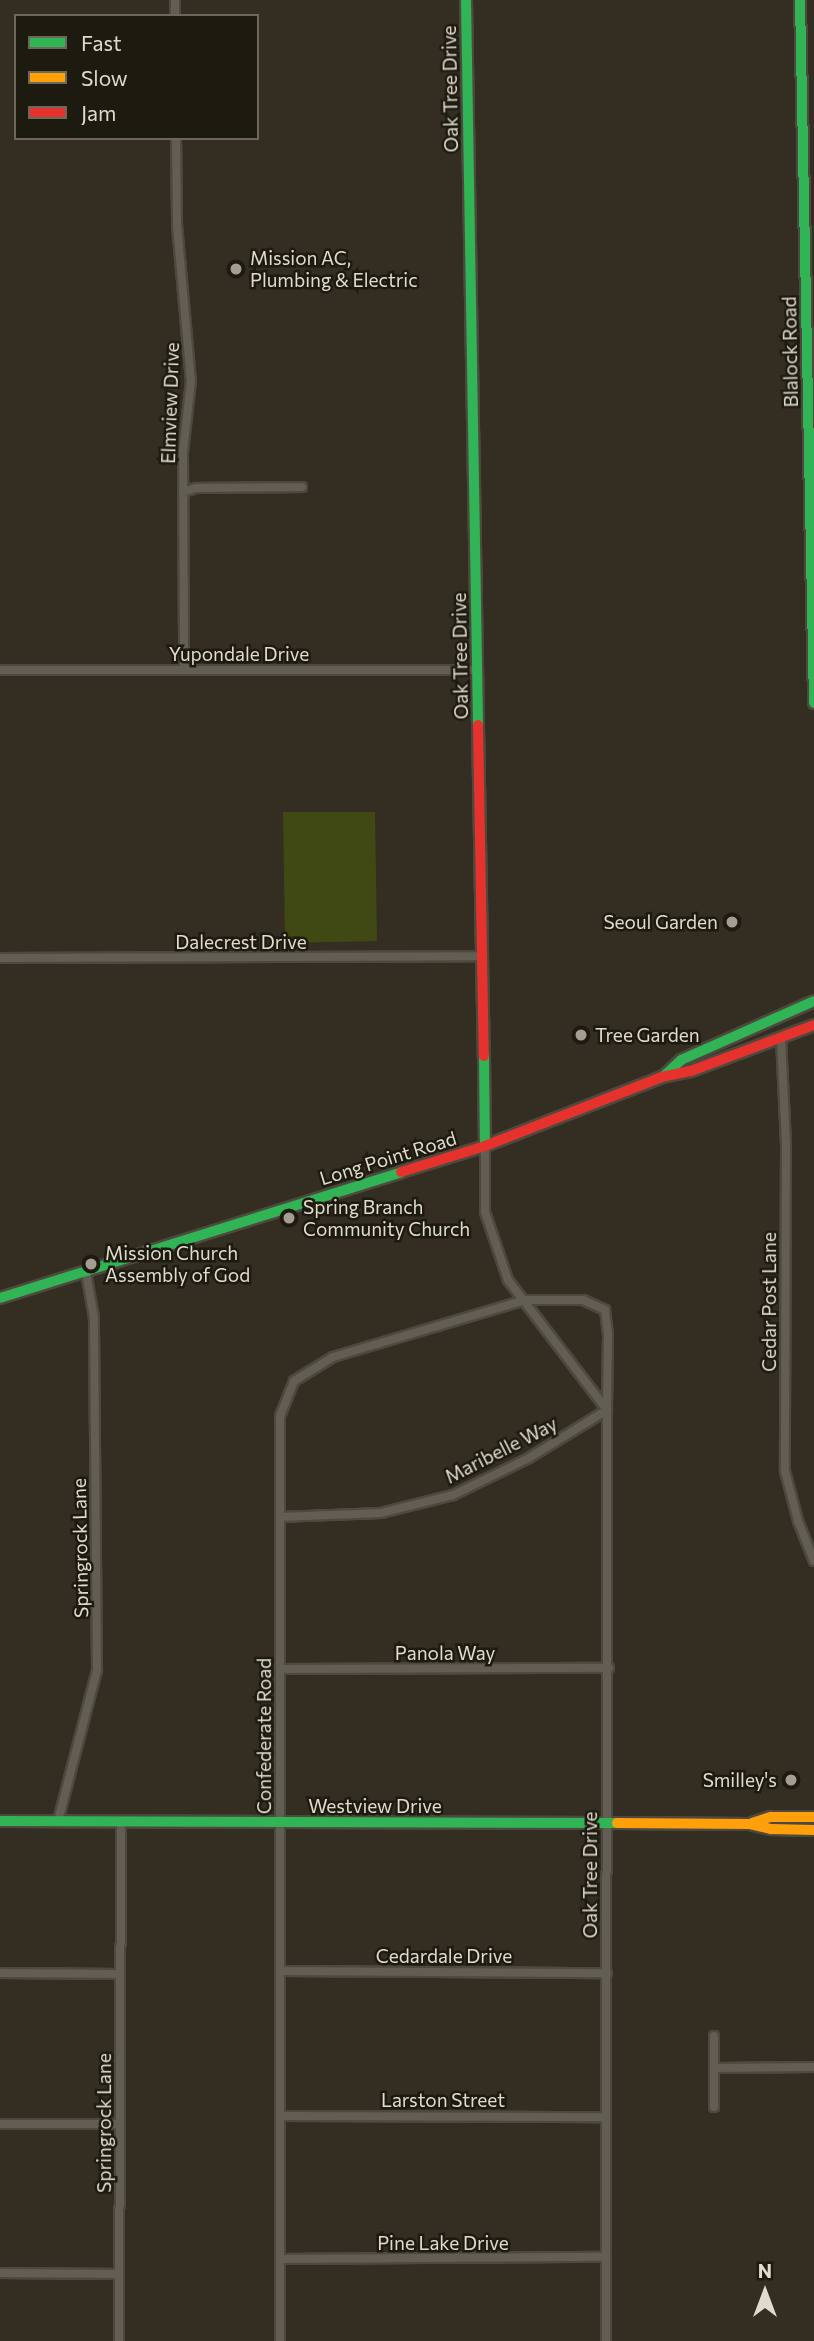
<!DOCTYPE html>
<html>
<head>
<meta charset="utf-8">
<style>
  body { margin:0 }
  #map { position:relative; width:814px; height:2341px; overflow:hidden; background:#332e21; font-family:Commissioner,sans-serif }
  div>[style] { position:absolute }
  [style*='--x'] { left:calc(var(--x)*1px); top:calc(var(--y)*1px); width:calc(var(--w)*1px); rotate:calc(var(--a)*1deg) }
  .green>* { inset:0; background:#404813 }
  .roads { filter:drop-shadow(2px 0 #4d493e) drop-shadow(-2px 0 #4d493e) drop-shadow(0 2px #4d493e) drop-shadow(0 -2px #4d493e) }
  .street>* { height:8px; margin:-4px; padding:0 4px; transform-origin:4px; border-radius:4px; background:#625e54 }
  .fast>* { height:10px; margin:-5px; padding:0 5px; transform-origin:5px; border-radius:5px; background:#30b455 }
  .slow>* { height:10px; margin:-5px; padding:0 5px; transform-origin:5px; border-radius:5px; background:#ff9f0a }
  .jam>* { height:10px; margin:-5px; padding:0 5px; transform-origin:5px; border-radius:5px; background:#e5322d }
  .dots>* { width:19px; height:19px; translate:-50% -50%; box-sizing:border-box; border:4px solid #1d1a0f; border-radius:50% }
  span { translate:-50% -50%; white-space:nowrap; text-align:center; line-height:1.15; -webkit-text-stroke:5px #1d1a0f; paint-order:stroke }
  .street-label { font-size:19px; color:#e0dbcd }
  .poi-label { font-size:19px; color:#e0dbcd }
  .left { translate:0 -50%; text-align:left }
  .right { translate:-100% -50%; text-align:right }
  .legend { position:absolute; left:14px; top:14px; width:245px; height:126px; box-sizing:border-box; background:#1d1a0f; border:2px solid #6b675b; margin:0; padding:9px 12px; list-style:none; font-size:21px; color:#e0dbcd }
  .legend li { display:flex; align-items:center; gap:14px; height:35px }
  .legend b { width:35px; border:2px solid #6b675b }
  .north { position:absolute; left:730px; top:2257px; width:70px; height:70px; -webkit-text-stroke:5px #1d1a0f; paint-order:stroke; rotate:0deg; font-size:19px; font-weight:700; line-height:28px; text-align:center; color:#e0dbcd }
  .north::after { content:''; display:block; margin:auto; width:24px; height:32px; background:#e0dbcd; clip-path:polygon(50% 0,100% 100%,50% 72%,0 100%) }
</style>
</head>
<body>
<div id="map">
  <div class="green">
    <div style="clip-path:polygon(283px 812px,375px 812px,377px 941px,285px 943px)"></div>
  </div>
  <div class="roads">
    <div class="street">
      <div style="--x:175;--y:0;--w:16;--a:90"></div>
      <div style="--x:176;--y:138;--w:87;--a:89.3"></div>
      <div style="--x:177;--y:225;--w:157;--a:84.9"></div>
      <div style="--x:191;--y:381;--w:71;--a:96.4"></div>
      <div style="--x:183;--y:452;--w:218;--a:89.7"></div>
      <div style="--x:183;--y:492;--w:14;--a:-17"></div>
      <div style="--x:196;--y:488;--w:106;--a:-0.5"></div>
      <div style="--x:0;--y:670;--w:478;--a:0"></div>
      <div style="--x:0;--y:958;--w:482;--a:-0.2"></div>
      <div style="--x:781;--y:1038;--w:105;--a:87.3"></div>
      <div style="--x:786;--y:1143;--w:328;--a:90.2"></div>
      <div style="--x:785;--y:1471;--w:52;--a:75.4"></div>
      <div style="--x:798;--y:1521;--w:43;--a:68.2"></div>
      <div style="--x:485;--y:1146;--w:66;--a:90"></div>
      <div style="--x:485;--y:1212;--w:72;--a:71.3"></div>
      <div style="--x:508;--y:1280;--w:163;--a:52.7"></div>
      <div style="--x:607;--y:1410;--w:931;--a:90.06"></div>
      <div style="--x:280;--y:1669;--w:329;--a:-0.2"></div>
      <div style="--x:58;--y:1821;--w:156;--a:-75.5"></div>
      <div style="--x:97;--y:1670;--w:352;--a:-90.5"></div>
      <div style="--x:94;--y:1318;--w:47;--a:-99.9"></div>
      <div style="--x:280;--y:1971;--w:327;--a:0.4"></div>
      <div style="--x:0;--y:1973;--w:120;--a:0.5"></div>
      <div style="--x:714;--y:2036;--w:71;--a:90"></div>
      <div style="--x:714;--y:2068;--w:100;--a:-0.6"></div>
      <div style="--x:281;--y:2116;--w:324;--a:0.2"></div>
      <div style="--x:0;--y:2124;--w:119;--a:0"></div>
      <div style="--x:280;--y:2259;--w:326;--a:-0.4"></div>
      <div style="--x:0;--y:2273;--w:119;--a:0.5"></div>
      <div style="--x:119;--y:2341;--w:520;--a:-89.78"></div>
      <div style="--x:280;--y:2341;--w:925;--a:-90"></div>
      <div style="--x:280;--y:1416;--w:38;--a:-68"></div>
      <div style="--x:294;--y:1381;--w:46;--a:-31.6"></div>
      <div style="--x:333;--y:1357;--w:201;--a:-16.5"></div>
      <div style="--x:526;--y:1300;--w:57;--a:0"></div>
      <div style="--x:583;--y:1300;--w:24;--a:24"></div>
      <div style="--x:605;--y:1310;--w:25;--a:83"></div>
      <div style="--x:608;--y:1335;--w:75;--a:90.8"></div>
      <div style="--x:607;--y:1410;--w:92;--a:148.4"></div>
      <div style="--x:529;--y:1458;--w:85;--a:154"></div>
      <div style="--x:453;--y:1495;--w:74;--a:166"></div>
      <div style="--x:381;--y:1513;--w:101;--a:177.7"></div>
    </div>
    <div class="fast">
      <div style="--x:466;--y:0;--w:725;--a:89.05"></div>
      <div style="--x:800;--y:0;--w:703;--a:88.86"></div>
      <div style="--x:484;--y:1056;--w:90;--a:89.4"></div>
      <div style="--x:664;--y:1076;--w:23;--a:-43"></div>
      <div style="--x:681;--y:1060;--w:145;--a:-23.9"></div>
      <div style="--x:0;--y:1298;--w:420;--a:-17.4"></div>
      <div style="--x:0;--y:1821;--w:617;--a:0.19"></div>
    </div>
    <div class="slow">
      <div style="--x:617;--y:1823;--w:132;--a:0.4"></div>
      <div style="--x:749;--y:1824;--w:23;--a:13"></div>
      <div style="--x:771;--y:1829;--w:43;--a:1.3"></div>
      <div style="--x:752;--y:1823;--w:20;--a:-18"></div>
      <div style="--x:771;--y:1817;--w:43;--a:0"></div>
    </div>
    <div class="jam">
      <div style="--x:478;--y:725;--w:331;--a:89"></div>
      <div style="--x:401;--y:1172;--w:88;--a:-17.2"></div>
      <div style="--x:485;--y:1146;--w:190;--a:-21.3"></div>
      <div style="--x:662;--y:1077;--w:30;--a:-12"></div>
      <div style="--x:691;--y:1071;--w:131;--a:-20.5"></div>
    </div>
  </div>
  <div class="dots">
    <div style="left:236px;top:269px;background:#a39e91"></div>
    <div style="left:732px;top:922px;background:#a39e91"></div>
    <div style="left:581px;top:1035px;background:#a39e91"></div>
    <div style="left:289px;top:1218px;background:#a39e91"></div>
    <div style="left:91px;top:1264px;background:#a39e91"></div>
    <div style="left:791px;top:1780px;background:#a39e91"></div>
  </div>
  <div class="street-label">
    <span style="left:450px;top:89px;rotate:-91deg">Oak Tree Drive</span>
    <span style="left:790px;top:352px;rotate:-91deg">Blalock Road</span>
    <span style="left:170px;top:403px;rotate:-88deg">Elmview Drive</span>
    <span style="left:239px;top:654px">Yupondale Drive</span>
    <span style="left:460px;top:656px;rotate:-91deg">Oak Tree Drive</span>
    <span style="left:241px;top:942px">Dalecrest Drive</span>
    <span style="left:388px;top:1158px;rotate:-17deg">Long Point Road</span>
    <span style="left:769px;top:1302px;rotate:-90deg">Cedar Post Lane</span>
    <span style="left:501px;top:1450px;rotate:-27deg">Maribelle Way</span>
    <span style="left:80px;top:1548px;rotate:-91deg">Springrock Lane</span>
    <span style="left:445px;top:1653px">Panola Way</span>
    <span style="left:264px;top:1736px;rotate:-90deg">Confederate Road</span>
    <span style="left:375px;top:1806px">Westview Drive</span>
    <span style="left:590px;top:1875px;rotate:-90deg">Oak Tree Drive</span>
    <span style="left:444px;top:1956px">Cedardale Drive</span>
    <span style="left:443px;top:2100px">Larston Street</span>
    <span style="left:104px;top:2123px;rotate:-90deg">Springrock Lane</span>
    <span style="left:443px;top:2243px">Pine Lake Drive</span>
  </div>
  <div class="poi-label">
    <span class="left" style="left:250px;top:269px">Mission AC,<br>Plumbing &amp; Electric</span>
    <span class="right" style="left:718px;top:922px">Seoul Garden</span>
    <span class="left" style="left:595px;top:1035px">Tree Garden</span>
    <span class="left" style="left:303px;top:1218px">Spring Branch<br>Community Church</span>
    <span class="left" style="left:105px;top:1264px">Mission Church<br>Assembly of God</span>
    <span class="right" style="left:777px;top:1780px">Smilley's</span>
  </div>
  <ul class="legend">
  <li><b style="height:9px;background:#30b455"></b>Fast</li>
  <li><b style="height:9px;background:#ff9f0a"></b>Slow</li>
  <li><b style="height:9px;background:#e5322d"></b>Jam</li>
  </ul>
  <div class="north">N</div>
</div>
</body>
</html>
